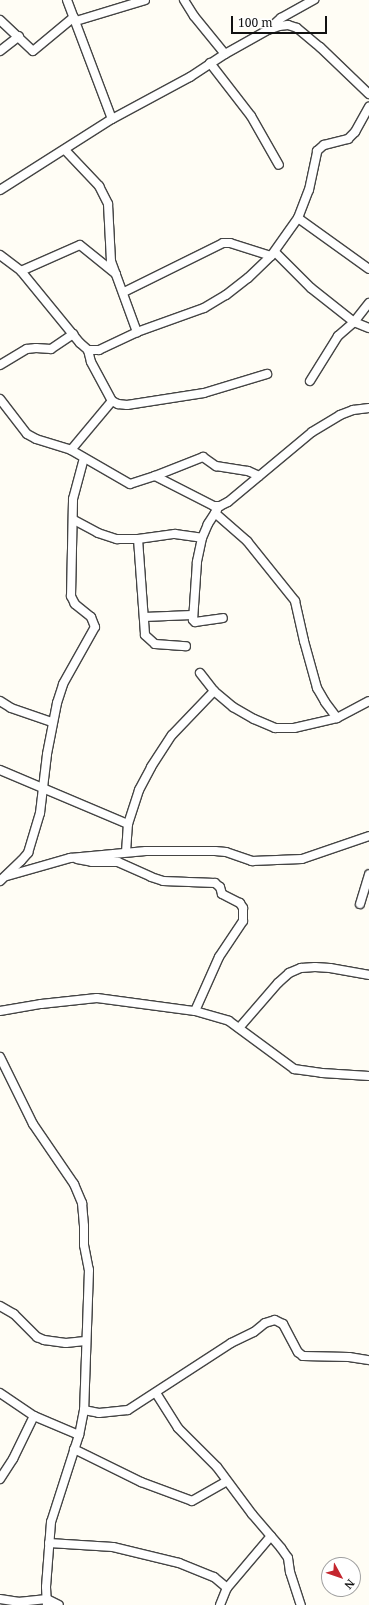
<!DOCTYPE html>
<html>
<head>
<meta charset="utf-8">
<style>
  body { margin:0 }
  #map { position:relative; width:369px; height:1605px; overflow:hidden; background:#fffdf5; font-family:"Noto Serif",serif }
  div>[style] { position:absolute }
  [style*='--x'] { left:calc(var(--x)*1px); top:calc(var(--y)*1px); width:calc(var(--w)*1px); rotate:calc(var(--a)*1deg) }
  .roads { filter:drop-shadow(1px 0 #444) drop-shadow(-1px 0 #444) drop-shadow(0 1px #444) drop-shadow(0 -1px #444) }
  .minor>* { height:8px; margin:-4px; padding:0 4px; transform-origin:4px; border-radius:4px; background:#fff }
  span { translate:-50% -50%; white-space:nowrap; text-align:center; line-height:1.15; -webkit-text-stroke:4px #fff; paint-order:stroke }
  .north { position:absolute; left:321px; top:1557px; width:40px; height:40px; box-sizing:border-box; background:#fff; border:1px solid #a0a0a0; border-radius:50%; rotate:130deg; font-size:11px; font-weight:700; line-height:16px; text-align:center; color:#111 }
  .north::after { content:''; display:block; margin:auto; width:14px; height:18px; background:#c4262e; clip-path:polygon(50% 0,100% 100%,50% 72%,0 100%) }
  .scale { position:absolute; left:231px; top:16px; width:96px; height:18px; box-sizing:border-box; border:2px solid #111; border-top:0; padding-left:5px; font-size:12px; line-height:14px; white-space:nowrap; color:#111; -webkit-text-stroke:3px #fff; paint-order:stroke }
</style>
</head>
<body>
<div id="map">
  <div class="roads">
    <div class="minor">
      <div style="--x:67;--y:0;--w:127;--a:69.3"></div>
      <div style="--x:184;--y:0;--w:19;--a:58"></div>
      <div style="--x:194;--y:16;--w:49;--a:50.8"></div>
      <div style="--x:0;--y:20;--w:45;--a:43.2"></div>
      <div style="--x:33;--y:51;--w:53;--a:-39.7"></div>
      <div style="--x:76;--y:21;--w:72;--a:-16.9"></div>
      <div style="--x:269;--y:29;--w:16;--a:-43"></div>
      <div style="--x:281;--y:18;--w:38;--a:-29"></div>
      <div style="--x:0;--y:51;--w:24;--a:-38"></div>
      <div style="--x:210;--y:63;--w:67;--a:52.3"></div>
      <div style="--x:251;--y:116;--w:56;--a:60.3"></div>
      <div style="--x:65;--y:150;--w:50;--a:46.6"></div>
      <div style="--x:99;--y:186;--w:20;--a:63"></div>
      <div style="--x:108;--y:204;--w:57;--a:87"></div>
      <div style="--x:111;--y:261;--w:76;--a:69.9"></div>
      <div style="--x:0;--y:190;--w:133;--a:-32.4"></div>
      <div style="--x:112;--y:119;--w:89;--a:-28.3"></div>
      <div style="--x:190;--y:77;--w:42;--a:-33.3"></div>
      <div style="--x:225;--y:54;--w:49;--a:-29.2"></div>
      <div style="--x:268;--y:30;--w:12;--a:-20"></div>
      <div style="--x:279;--y:26;--w:9;--a:-6"></div>
      <div style="--x:288;--y:25;--w:9;--a:18"></div>
      <div style="--x:297;--y:28;--w:30;--a:40"></div>
      <div style="--x:320;--y:47;--w:68;--a:43.8"></div>
      <div style="--x:298;--y:218;--w:87;--a:35.7"></div>
      <div style="--x:275;--y:252;--w:51;--a:45"></div>
      <div style="--x:311;--y:288;--w:55;--a:38.3"></div>
      <div style="--x:354;--y:322;--w:16;--a:22"></div>
      <div style="--x:0;--y:255;--w:26;--a:37"></div>
      <div style="--x:21;--y:271;--w:93;--a:50.7"></div>
      <div style="--x:80;--y:343;--w:11;--a:41"></div>
      <div style="--x:88;--y:350;--w:11;--a:0"></div>
      <div style="--x:99;--y:350;--w:42;--a:-25.3"></div>
      <div style="--x:137;--y:332;--w:71;--a:-19.7"></div>
      <div style="--x:204;--y:308;--w:26;--a:-31"></div>
      <div style="--x:226;--y:295;--w:28;--a:-38"></div>
      <div style="--x:248;--y:278;--w:32;--a:-44"></div>
      <div style="--x:271;--y:256;--w:47;--a:-54.6"></div>
      <div style="--x:298;--y:218;--w:30;--a:-69"></div>
      <div style="--x:309;--y:190;--w:40;--a:-78"></div>
      <div style="--x:317;--y:151;--w:9;--a:-41"></div>
      <div style="--x:324;--y:145;--w:25;--a:-14"></div>
      <div style="--x:348;--y:139;--w:10;--a:-45"></div>
      <div style="--x:355;--y:132;--w:29;--a:-61"></div>
      <div style="--x:21;--y:271;--w:64;--a:-23.8"></div>
      <div style="--x:80;--y:245;--w:46;--a:38.9"></div>
      <div style="--x:124;--y:292;--w:110;--a:-26.3"></div>
      <div style="--x:223;--y:243;--w:7;--a:0"></div>
      <div style="--x:230;--y:243;--w:43;--a:17.6"></div>
      <div style="--x:88;--y:350;--w:12;--a:76"></div>
      <div style="--x:91;--y:362;--w:44;--a:61.7"></div>
      <div style="--x:112;--y:401;--w:7;--a:27"></div>
      <div style="--x:118;--y:404;--w:9;--a:6"></div>
      <div style="--x:127;--y:405;--w:78;--a:-8.9"></div>
      <div style="--x:204;--y:393;--w:66;--a:-16.8"></div>
      <div style="--x:0;--y:365;--w:31;--a:-31"></div>
      <div style="--x:27;--y:349;--w:9;--a:-6"></div>
      <div style="--x:36;--y:348;--w:15;--a:4"></div>
      <div style="--x:51;--y:349;--w:27;--a:-34"></div>
      <div style="--x:310;--y:381;--w:53;--a:-58.1"></div>
      <div style="--x:338;--y:336;--w:21;--a:-41"></div>
      <div style="--x:354;--y:322;--w:24;--a:-52"></div>
      <div style="--x:0;--y:399;--w:44;--a:52.4"></div>
      <div style="--x:27;--y:434;--w:10;--a:29"></div>
      <div style="--x:36;--y:439;--w:37;--a:17"></div>
      <div style="--x:71;--y:450;--w:68;--a:30"></div>
      <div style="--x:130;--y:484;--w:26;--a:-18"></div>
      <div style="--x:155;--y:476;--w:66;--a:27"></div>
      <div style="--x:214;--y:506;--w:6;--a:0"></div>
      <div style="--x:220;--y:506;--w:9;--a:-27"></div>
      <div style="--x:228;--y:502;--w:109;--a:-39.8"></div>
      <div style="--x:312;--y:432;--w:33;--a:-31"></div>
      <div style="--x:340;--y:415;--w:14;--a:-21"></div>
      <div style="--x:353;--y:410;--w:16;--a:-7"></div>
      <div style="--x:71;--y:450;--w:64;--a:-50.1"></div>
      <div style="--x:155;--y:476;--w:52;--a:-21.6"></div>
      <div style="--x:203;--y:457;--w:16;--a:35"></div>
      <div style="--x:216;--y:466;--w:32;--a:9"></div>
      <div style="--x:248;--y:471;--w:12;--a:24"></div>
      <div style="--x:217;--y:510;--w:17;--a:123"></div>
      <div style="--x:208;--y:524;--w:15;--a:113"></div>
      <div style="--x:202;--y:538;--w:25;--a:102"></div>
      <div style="--x:197;--y:562;--w:58;--a:93.9"></div>
      <div style="--x:193;--y:620;--w:3;--a:45"></div>
      <div style="--x:195;--y:622;--w:28;--a:-8"></div>
      <div style="--x:215;--y:513;--w:43;--a:41.2"></div>
      <div style="--x:247;--y:541;--w:77;--a:51.3"></div>
      <div style="--x:295;--y:601;--w:41;--a:77.3"></div>
      <div style="--x:304;--y:641;--w:49;--a:74.5"></div>
      <div style="--x:317;--y:688;--w:16;--a:60"></div>
      <div style="--x:325;--y:702;--w:20;--a:53"></div>
      <div style="--x:74;--y:520;--w:27;--a:28"></div>
      <div style="--x:98;--y:533;--w:20;--a:18"></div>
      <div style="--x:117;--y:539;--w:21;--a:0"></div>
      <div style="--x:138;--y:539;--w:37;--a:-8"></div>
      <div style="--x:175;--y:534;--w:27;--a:8"></div>
      <div style="--x:138;--y:539;--w:96;--a:85.8"></div>
      <div style="--x:145;--y:635;--w:13;--a:42"></div>
      <div style="--x:155;--y:644;--w:31;--a:4"></div>
      <div style="--x:144;--y:617;--w:48;--a:-2.4"></div>
      <div style="--x:200;--y:673;--w:23;--a:52"></div>
      <div style="--x:214;--y:691;--w:25;--a:40"></div>
      <div style="--x:233;--y:707;--w:24;--a:30"></div>
      <div style="--x:254;--y:719;--w:23;--a:23"></div>
      <div style="--x:275;--y:728;--w:19;--a:0"></div>
      <div style="--x:294;--y:728;--w:44;--a:-13.1"></div>
      <div style="--x:337;--y:718;--w:36;--a:-28"></div>
      <div style="--x:0;--y:701;--w:13;--a:32"></div>
      <div style="--x:11;--y:708;--w:43;--a:18.9"></div>
      <div style="--x:0;--y:770;--w:139;--a:22.9"></div>
      <div style="--x:126;--y:852;--w:28;--a:-86"></div>
      <div style="--x:128;--y:824;--w:36;--a:-72"></div>
      <div style="--x:139;--y:790;--w:26;--a:-62"></div>
      <div style="--x:151;--y:767;--w:38;--a:-57"></div>
      <div style="--x:172;--y:735;--w:61;--a:-46.3"></div>
      <div style="--x:77;--y:859;--w:15;--a:11"></div>
      <div style="--x:92;--y:862;--w:26;--a:0"></div>
      <div style="--x:118;--y:862;--w:36;--a:24"></div>
      <div style="--x:151;--y:877;--w:13;--a:18"></div>
      <div style="--x:163;--y:881;--w:52;--a:2.2"></div>
      <div style="--x:215;--y:883;--w:6;--a:39"></div>
      <div style="--x:220;--y:887;--w:7;--a:74"></div>
      <div style="--x:222;--y:894;--w:20;--a:27"></div>
      <div style="--x:240;--y:903;--w:6;--a:59"></div>
      <div style="--x:243;--y:908;--w:13;--a:90"></div>
      <div style="--x:243;--y:921;--w:43;--a:123.7"></div>
      <div style="--x:219;--y:957;--w:59;--a:114"></div>
      <div style="--x:7;--y:876;--w:66;--a:-15.9"></div>
      <div style="--x:70;--y:858;--w:76;--a:-5.3"></div>
      <div style="--x:146;--y:851;--w:69;--a:0"></div>
      <div style="--x:215;--y:851;--w:11;--a:5"></div>
      <div style="--x:226;--y:852;--w:28;--a:19"></div>
      <div style="--x:252;--y:861;--w:50;--a:-2.3"></div>
      <div style="--x:302;--y:859;--w:71;--a:-18.9"></div>
      <div style="--x:0;--y:881;--w:29;--a:-44"></div>
      <div style="--x:21;--y:861;--w:11;--a:-49"></div>
      <div style="--x:28;--y:853;--w:42;--a:-73.3"></div>
      <div style="--x:40;--y:813;--w:59;--a:-83.2"></div>
      <div style="--x:47;--y:754;--w:52;--a:-78.9"></div>
      <div style="--x:57;--y:703;--w:20;--a:-72"></div>
      <div style="--x:63;--y:684;--w:65;--a:-60.7"></div>
      <div style="--x:95;--y:627;--w:11;--a:-112"></div>
      <div style="--x:91;--y:617;--w:21;--a:-141"></div>
      <div style="--x:75;--y:604;--w:9;--a:-117"></div>
      <div style="--x:71;--y:596;--w:97;--a:-88.8"></div>
      <div style="--x:73;--y:499;--w:42;--a:-75"></div>
      <div style="--x:360;--y:904;--w:31;--a:-73"></div>
      <div style="--x:0;--y:1011;--w:42;--a:-9.7"></div>
      <div style="--x:41;--y:1004;--w:56;--a:-6.1"></div>
      <div style="--x:97;--y:998;--w:99;--a:7.6"></div>
      <div style="--x:195;--y:1011;--w:35;--a:16"></div>
      <div style="--x:229;--y:1021;--w:81;--a:36.4"></div>
      <div style="--x:294;--y:1069;--w:28;--a:8"></div>
      <div style="--x:322;--y:1073;--w:47;--a:3.7"></div>
      <div style="--x:239;--y:1028;--w:60;--a:-49.1"></div>
      <div style="--x:278;--y:983;--w:15;--a:-42"></div>
      <div style="--x:289;--y:973;--w:13;--a:-23"></div>
      <div style="--x:301;--y:968;--w:14;--a:-4"></div>
      <div style="--x:315;--y:967;--w:15;--a:4"></div>
      <div style="--x:330;--y:968;--w:40;--a:10"></div>
      <div style="--x:0;--y:1057;--w:75;--a:63.8"></div>
      <div style="--x:33;--y:1124;--w:73;--a:55.7"></div>
      <div style="--x:74;--y:1184;--w:21;--a:67"></div>
      <div style="--x:82;--y:1203;--w:23;--a:85"></div>
      <div style="--x:84;--y:1226;--w:19;--a:90"></div>
      <div style="--x:84;--y:1245;--w:25;--a:79"></div>
      <div style="--x:89;--y:1270;--w:140;--a:92"></div>
      <div style="--x:84;--y:1410;--w:25;--a:101"></div>
      <div style="--x:79;--y:1435;--w:91;--a:107.8"></div>
      <div style="--x:51;--y:1522;--w:65;--a:94.4"></div>
      <div style="--x:46;--y:1587;--w:18;--a:87"></div>
      <div style="--x:0;--y:1306;--w:16;--a:30"></div>
      <div style="--x:14;--y:1314;--w:33;--a:45"></div>
      <div style="--x:37;--y:1337;--w:8;--a:23"></div>
      <div style="--x:44;--y:1340;--w:22;--a:8"></div>
      <div style="--x:66;--y:1343;--w:19;--a:-6"></div>
      <div style="--x:0;--y:1393;--w:41;--a:34.1"></div>
      <div style="--x:34;--y:1416;--w:49;--a:22.9"></div>
      <div style="--x:156;--y:1393;--w:41;--a:57.8"></div>
      <div style="--x:178;--y:1428;--w:55;--a:45"></div>
      <div style="--x:217;--y:1467;--w:59;--a:53.3"></div>
      <div style="--x:252;--y:1514;--w:45;--a:49.5"></div>
      <div style="--x:281;--y:1548;--w:12;--a:55"></div>
      <div style="--x:288;--y:1558;--w:14;--a:82"></div>
      <div style="--x:290;--y:1572;--w:35;--a:72"></div>
      <div style="--x:84;--y:1410;--w:15;--a:11"></div>
      <div style="--x:99;--y:1413;--w:29;--a:-6"></div>
      <div style="--x:128;--y:1410;--w:123;--a:-33"></div>
      <div style="--x:231;--y:1343;--w:25;--a:-26"></div>
      <div style="--x:254;--y:1332;--w:14;--a:-39"></div>
      <div style="--x:265;--y:1323;--w:10;--a:-17"></div>
      <div style="--x:275;--y:1320;--w:9;--a:27"></div>
      <div style="--x:283;--y:1324;--w:32;--a:62"></div>
      <div style="--x:298;--y:1352;--w:6;--a:39"></div>
      <div style="--x:303;--y:1356;--w:46;--a:1.2"></div>
      <div style="--x:349;--y:1357;--w:20;--a:9"></div>
      <div style="--x:74;--y:1449;--w:75;--a:26.2"></div>
      <div style="--x:141;--y:1482;--w:54;--a:20.4"></div>
      <div style="--x:192;--y:1501;--w:40;--a:-29.7"></div>
      <div style="--x:0;--y:1479;--w:24;--a:-57"></div>
      <div style="--x:13;--y:1459;--w:48;--a:-64"></div>
      <div style="--x:49;--y:1543;--w:64;--a:3.6"></div>
      <div style="--x:113;--y:1547;--w:68;--a:13.6"></div>
      <div style="--x:179;--y:1563;--w:38;--a:22"></div>
      <div style="--x:214;--y:1577;--w:17;--a:40"></div>
      <div style="--x:0;--y:1599;--w:18;--a:9"></div>
      <div style="--x:18;--y:1602;--w:29;--a:-6"></div>
      <div style="--x:47;--y:1599;--w:13;--a:27"></div>
      <div style="--x:220;--y:1605;--w:18;--a:-68"></div>
      <div style="--x:227;--y:1588;--w:68;--a:-49.8"></div>
    </div>
  </div>
  <div class="north">N</div>
  <div class="scale">100 m</div>
</div>
</body>
</html>
